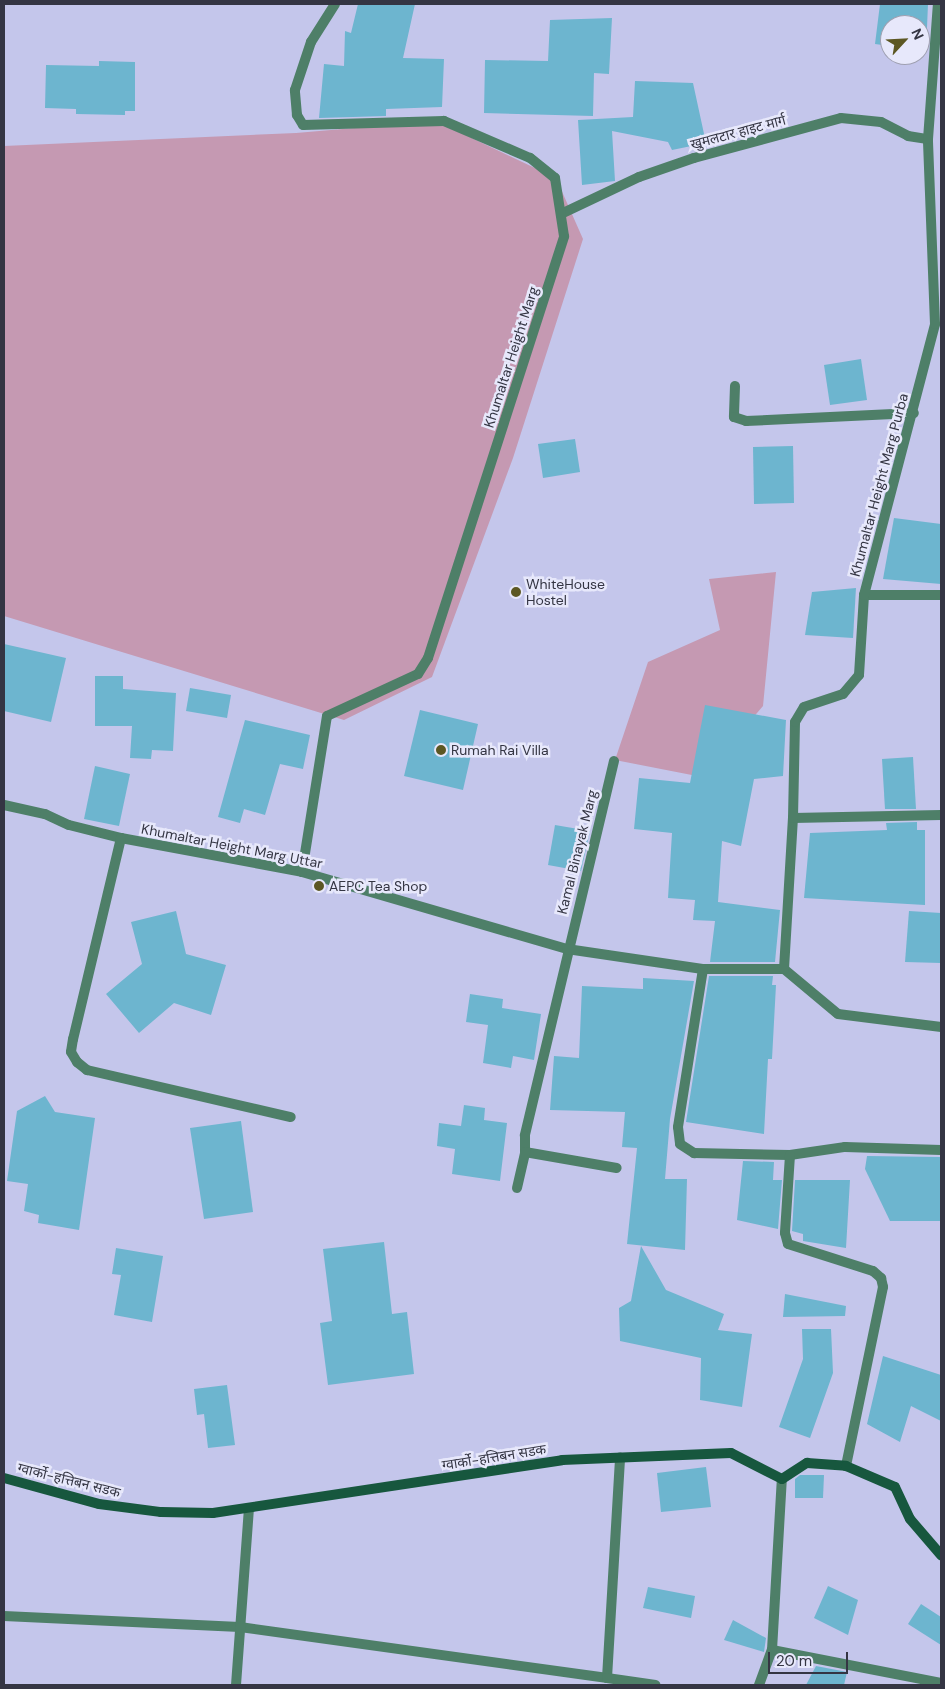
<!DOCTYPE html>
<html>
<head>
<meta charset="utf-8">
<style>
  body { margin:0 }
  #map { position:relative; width:945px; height:1689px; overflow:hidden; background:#c4c6eb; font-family:"DM Sans","Noto Sans Devanagari",sans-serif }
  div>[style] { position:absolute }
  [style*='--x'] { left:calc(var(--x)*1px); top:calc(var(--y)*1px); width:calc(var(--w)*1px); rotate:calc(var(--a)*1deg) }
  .green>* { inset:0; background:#c599b2 }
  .building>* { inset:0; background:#6db5cf }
  .street>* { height:10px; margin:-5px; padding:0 5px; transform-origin:5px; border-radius:5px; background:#4e7f68 }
  .secondary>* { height:10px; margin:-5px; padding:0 5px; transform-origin:5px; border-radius:5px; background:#17573e }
  .dots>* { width:14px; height:14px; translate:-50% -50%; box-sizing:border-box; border:2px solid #e7e8fb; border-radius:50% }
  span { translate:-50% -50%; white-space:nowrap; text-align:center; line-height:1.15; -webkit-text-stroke:5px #e7e8fb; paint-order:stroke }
  .street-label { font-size:14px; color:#343543 }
  .poi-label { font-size:14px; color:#343543 }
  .left { translate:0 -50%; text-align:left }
  .frame { position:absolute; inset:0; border:5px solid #343543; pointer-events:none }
  .north { position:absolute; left:880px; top:15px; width:50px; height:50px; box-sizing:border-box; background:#e7e8fb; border:1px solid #9fa0b1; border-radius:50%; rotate:65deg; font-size:14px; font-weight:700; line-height:20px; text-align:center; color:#343543 }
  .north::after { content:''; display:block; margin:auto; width:18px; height:22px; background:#5c5723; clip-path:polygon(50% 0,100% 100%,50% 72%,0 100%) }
  .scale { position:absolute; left:768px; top:1652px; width:80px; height:22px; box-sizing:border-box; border:2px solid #343543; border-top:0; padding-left:6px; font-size:15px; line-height:18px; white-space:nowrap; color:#343543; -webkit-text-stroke:4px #e7e8fb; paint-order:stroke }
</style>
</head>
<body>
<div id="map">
  <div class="green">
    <div style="clip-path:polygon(436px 121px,556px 178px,583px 239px,513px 458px,432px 677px,344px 720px,4px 616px,4px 146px,296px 133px)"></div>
    <div style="clip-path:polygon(776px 572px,763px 706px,702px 777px,615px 760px,648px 662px,720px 630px,709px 579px)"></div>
  </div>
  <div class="building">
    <div style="clip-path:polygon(358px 4px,415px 4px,403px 58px,444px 59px,442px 107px,386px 109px,386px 116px,319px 118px,324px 64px,344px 66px,345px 31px,351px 33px)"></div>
    <div style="clip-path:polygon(880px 4px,928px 4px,926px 51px,920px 50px,920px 25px,890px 25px,890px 46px,875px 44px)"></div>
    <div style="clip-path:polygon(612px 18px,609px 74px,594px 73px,593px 116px,484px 113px,485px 60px,548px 61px,550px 20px)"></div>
    <div style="clip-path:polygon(99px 61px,135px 62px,135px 111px,125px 111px,125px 115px,76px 114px,76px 109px,45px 108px,46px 65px,99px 66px)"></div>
    <div style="clip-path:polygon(635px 81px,693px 83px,706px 143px,672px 150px,668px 142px,612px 131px,615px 181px,582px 185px,578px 120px,633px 117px)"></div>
    <div style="clip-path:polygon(861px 359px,867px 400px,830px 405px,824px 365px)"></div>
    <div style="clip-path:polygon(575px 439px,580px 472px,543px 478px,538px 444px)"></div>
    <div style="clip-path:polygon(793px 446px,794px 503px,754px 504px,753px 447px)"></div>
    <div style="clip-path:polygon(894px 518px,941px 524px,941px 584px,883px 579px)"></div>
    <div style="clip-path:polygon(856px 588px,853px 638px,805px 635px,812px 592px)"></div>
    <div style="clip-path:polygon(4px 644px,66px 658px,51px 722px,4px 711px)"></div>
    <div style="clip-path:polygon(95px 676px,123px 676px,123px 689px,176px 693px,173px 751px,152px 750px,151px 759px,130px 758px,132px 726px,95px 726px)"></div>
    <div style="clip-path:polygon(190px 688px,231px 695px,227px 718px,186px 711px)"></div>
    <div style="clip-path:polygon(705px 705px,786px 720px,783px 776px,754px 779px,741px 846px,722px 841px,718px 902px,780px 910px,775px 962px,710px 962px,715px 921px,693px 920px,695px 900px,668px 898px,672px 833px,634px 829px,639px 778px,690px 783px)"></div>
    <div style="clip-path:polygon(420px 710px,478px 724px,463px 790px,404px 776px)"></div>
    <div style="clip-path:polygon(245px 720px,310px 735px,303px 769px,280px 764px,265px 815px,244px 809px,240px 823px,218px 817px)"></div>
    <div style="clip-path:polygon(913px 757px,916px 809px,885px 809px,882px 759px)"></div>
    <div style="clip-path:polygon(95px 766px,130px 774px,119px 826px,84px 819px)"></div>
    <div style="clip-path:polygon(917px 822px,917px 830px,925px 830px,925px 905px,804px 898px,810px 833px,887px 830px,886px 823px)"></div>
    <div style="clip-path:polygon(555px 825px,590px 831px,581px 871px,548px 865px)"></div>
    <div style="clip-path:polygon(176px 911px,186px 954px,226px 965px,211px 1015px,174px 1003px,139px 1033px,106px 994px,142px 964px,131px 922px)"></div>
    <div style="clip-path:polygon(909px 911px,941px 913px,941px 963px,905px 962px)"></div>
    <div style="clip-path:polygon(709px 976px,773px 976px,772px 985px,776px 985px,772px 1059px,768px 1059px,764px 1134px,686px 1122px)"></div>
    <div style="clip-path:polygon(643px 978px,694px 981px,670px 1119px,665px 1179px,687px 1179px,685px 1250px,627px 1244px,637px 1148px,622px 1147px,625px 1112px,550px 1110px,554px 1056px,579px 1058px,582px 986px,643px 989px)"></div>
    <div style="clip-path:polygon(470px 994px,503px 999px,502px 1008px,541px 1014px,534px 1060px,513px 1056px,511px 1068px,483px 1063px,488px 1025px,466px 1022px)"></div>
    <div style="clip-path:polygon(45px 1096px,55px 1112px,95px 1118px,79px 1230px,38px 1223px,39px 1215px,24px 1211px,28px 1184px,7px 1181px,17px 1111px)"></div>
    <div style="clip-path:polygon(464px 1105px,485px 1108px,484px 1120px,507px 1123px,500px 1181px,452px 1174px,455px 1149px,437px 1146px,439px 1123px,461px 1126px)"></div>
    <div style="clip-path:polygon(241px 1121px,253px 1212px,204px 1219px,190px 1128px)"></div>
    <div style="clip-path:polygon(867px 1156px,940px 1157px,941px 1221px,890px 1221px,865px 1169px)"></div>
    <div style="clip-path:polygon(743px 1161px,774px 1162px,773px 1180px,782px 1180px,778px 1229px,737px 1220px)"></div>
    <div style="clip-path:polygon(795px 1180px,850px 1180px,846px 1248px,803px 1241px,803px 1234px,792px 1231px)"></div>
    <div style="clip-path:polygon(384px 1242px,392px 1314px,407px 1312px,414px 1374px,328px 1385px,320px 1323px,332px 1321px,323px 1249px)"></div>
    <div style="clip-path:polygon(641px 1246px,666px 1290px,724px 1314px,718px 1330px,752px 1334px,742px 1407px,700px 1400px,701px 1358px,620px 1341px,619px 1308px,631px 1301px)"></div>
    <div style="clip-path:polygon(116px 1248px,163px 1256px,152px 1322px,114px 1315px,121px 1275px,112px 1274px)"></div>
    <div style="clip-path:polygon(785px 1294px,846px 1306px,845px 1316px,783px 1317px)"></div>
    <div style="clip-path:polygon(802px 1329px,831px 1329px,833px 1373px,810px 1438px,779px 1427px,803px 1359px)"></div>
    <div style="clip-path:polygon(883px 1356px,941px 1375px,941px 1421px,911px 1406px,900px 1442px,867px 1424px)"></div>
    <div style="clip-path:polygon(227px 1385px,235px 1445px,208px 1448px,204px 1414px,197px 1415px,194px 1389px)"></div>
    <div style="clip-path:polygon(706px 1467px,711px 1507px,661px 1512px,657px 1473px)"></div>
    <div style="clip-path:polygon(800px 1475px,824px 1475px,823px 1498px,795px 1498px,795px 1479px)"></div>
    <div style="clip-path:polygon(828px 1586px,858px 1600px,848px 1635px,814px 1618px)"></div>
    <div style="clip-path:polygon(648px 1587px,695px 1596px,691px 1618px,643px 1608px)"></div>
    <div style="clip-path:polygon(921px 1604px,941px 1617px,941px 1645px,908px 1624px)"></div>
    <div style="clip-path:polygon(733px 1620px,766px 1638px,764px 1652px,724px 1640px)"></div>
    <div style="clip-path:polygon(816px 1666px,847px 1672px,844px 1685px,806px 1685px)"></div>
  </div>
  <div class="street">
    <div style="--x:563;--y:213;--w:84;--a:-25.3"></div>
    <div style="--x:639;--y:177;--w:58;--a:-19.1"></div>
    <div style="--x:694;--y:158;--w:152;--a:-15.2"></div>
    <div style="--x:841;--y:118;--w:40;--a:5.7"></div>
    <div style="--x:881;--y:122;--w:30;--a:27"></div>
    <div style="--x:908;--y:136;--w:20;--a:9"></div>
    <div style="--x:735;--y:386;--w:31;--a:92"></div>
    <div style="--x:734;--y:417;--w:13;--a:18"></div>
    <div style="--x:746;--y:421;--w:168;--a:-2.7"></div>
    <div style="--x:864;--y:595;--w:77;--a:0"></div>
    <div style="--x:614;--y:761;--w:385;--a:103.4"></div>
    <div style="--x:525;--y:1136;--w:16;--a:90"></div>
    <div style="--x:525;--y:1152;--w:93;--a:9.9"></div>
    <div style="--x:4;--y:805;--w:42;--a:12.4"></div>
    <div style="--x:45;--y:814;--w:26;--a:25"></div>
    <div style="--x:69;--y:825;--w:54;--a:14"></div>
    <div style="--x:121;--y:838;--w:184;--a:10.6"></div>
    <div style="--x:302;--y:872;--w:276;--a:16.2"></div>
    <div style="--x:567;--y:949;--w:137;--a:8.4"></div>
    <div style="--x:703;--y:969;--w:81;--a:0"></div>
    <div style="--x:784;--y:969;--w:70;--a:39.8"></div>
    <div style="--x:838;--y:1014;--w:104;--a:7.2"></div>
    <div style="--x:793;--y:818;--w:148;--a:-1.2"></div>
    <div style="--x:121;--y:838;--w:207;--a:103.4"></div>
    <div style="--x:73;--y:1039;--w:13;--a:99"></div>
    <div style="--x:71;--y:1052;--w:12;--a:59"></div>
    <div style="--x:77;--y:1062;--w:13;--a:39"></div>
    <div style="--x:87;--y:1070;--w:209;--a:13"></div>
    <div style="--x:302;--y:872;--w:158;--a:-80.9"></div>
    <div style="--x:327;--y:716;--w:100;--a:-24.8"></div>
    <div style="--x:418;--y:674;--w:19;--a:-58"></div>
    <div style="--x:428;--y:658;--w:443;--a:-72.1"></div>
    <div style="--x:564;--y:236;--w:59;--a:-98.8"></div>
    <div style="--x:555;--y:178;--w:32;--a:-141"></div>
    <div style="--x:530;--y:158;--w:94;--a:-156.7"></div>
    <div style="--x:444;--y:121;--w:141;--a:178.4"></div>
    <div style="--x:303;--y:125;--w:12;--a:-121"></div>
    <div style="--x:297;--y:115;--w:25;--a:-95"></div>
    <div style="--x:295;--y:90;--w:51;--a:-71.6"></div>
    <div style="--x:311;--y:42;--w:45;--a:-57.7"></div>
    <div style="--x:703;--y:969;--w:160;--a:99"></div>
    <div style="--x:678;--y:1127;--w:17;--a:83"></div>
    <div style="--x:680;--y:1144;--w:17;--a:33"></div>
    <div style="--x:694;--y:1153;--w:96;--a:1.2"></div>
    <div style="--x:790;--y:1155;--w:56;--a:-8.3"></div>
    <div style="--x:845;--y:1147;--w:96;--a:1.8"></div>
    <div style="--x:784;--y:969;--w:151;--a:-86.6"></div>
    <div style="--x:793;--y:818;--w:96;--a:-88.8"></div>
    <div style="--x:795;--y:722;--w:17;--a:-59"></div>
    <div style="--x:804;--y:707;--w:41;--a:-18.4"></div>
    <div style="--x:843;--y:694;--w:25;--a:-50"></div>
    <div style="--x:859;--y:675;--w:80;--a:-86.4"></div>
    <div style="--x:864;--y:595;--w:280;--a:-75.3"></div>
    <div style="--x:935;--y:324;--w:185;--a:-92.2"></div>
    <div style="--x:928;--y:139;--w:135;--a:-85.8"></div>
    <div style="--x:790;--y:1155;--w:78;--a:93.7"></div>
    <div style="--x:785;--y:1233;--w:11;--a:75"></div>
    <div style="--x:788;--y:1244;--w:89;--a:17.6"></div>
    <div style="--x:873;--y:1271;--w:11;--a:41"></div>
    <div style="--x:881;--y:1278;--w:9;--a:77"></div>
    <div style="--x:883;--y:1287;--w:183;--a:101.7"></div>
    <div style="--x:517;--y:1188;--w:37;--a:-77"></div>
    <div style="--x:4;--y:1616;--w:236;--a:2.7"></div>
    <div style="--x:240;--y:1627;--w:371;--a:7.9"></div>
    <div style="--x:607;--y:1678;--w:221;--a:-86.6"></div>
    <div style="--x:772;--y:1650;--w:172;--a:11"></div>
    <div style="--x:607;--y:1678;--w:49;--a:8.1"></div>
    <div style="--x:236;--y:1685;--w:177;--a:-85.8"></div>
    <div style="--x:759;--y:1685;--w:37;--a:-70"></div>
    <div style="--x:772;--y:1650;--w:171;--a:-86.7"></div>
  </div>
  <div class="secondary">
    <div style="--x:4;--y:1478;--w:98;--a:15.3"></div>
    <div style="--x:99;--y:1504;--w:63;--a:7.4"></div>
    <div style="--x:161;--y:1512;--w:52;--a:1.1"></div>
    <div style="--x:213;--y:1513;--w:353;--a:-8.6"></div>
    <div style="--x:562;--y:1460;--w:169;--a:-2.4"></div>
    <div style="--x:731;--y:1453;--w:57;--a:27"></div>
    <div style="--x:782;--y:1479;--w:30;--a:-33"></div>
    <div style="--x:807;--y:1463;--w:39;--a:4"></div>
    <div style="--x:846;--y:1466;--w:53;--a:23.2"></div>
    <div style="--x:895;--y:1487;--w:35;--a:65"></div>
    <div style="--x:910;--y:1519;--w:48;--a:49.3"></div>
  </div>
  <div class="dots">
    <div style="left:516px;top:592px;background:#5c5723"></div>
    <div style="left:441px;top:750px;background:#5c5723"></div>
    <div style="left:319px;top:886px;background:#5c5723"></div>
  </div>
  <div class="street-label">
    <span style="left:738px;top:132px;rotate:-15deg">खुमलटार हाइट मार्ग</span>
    <span style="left:511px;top:357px;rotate:-72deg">Khumaltar Height Marg</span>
    <span style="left:879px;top:485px;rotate:-75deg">Khumaltar Height Marg Purba</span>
    <span style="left:232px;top:846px;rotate:11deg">Khumaltar Height Marg Uttar</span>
    <span style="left:577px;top:852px;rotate:-76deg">Kamal Binayak Marg</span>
    <span style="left:494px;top:1457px;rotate:-9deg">ग्वार्को-हत्तिबन सडक</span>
    <span style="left:69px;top:1480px;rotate:14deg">ग्वार्को-हत्तिबन सडक</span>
  </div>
  <div class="poi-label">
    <span class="left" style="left:526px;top:592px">WhiteHouse<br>Hostel</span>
    <span class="left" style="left:451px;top:750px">Rumah Rai Villa</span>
    <span class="left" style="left:329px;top:886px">AEPC Tea Shop</span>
  </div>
  <div class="frame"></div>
  <div class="north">N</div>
  <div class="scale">20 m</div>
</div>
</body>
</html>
